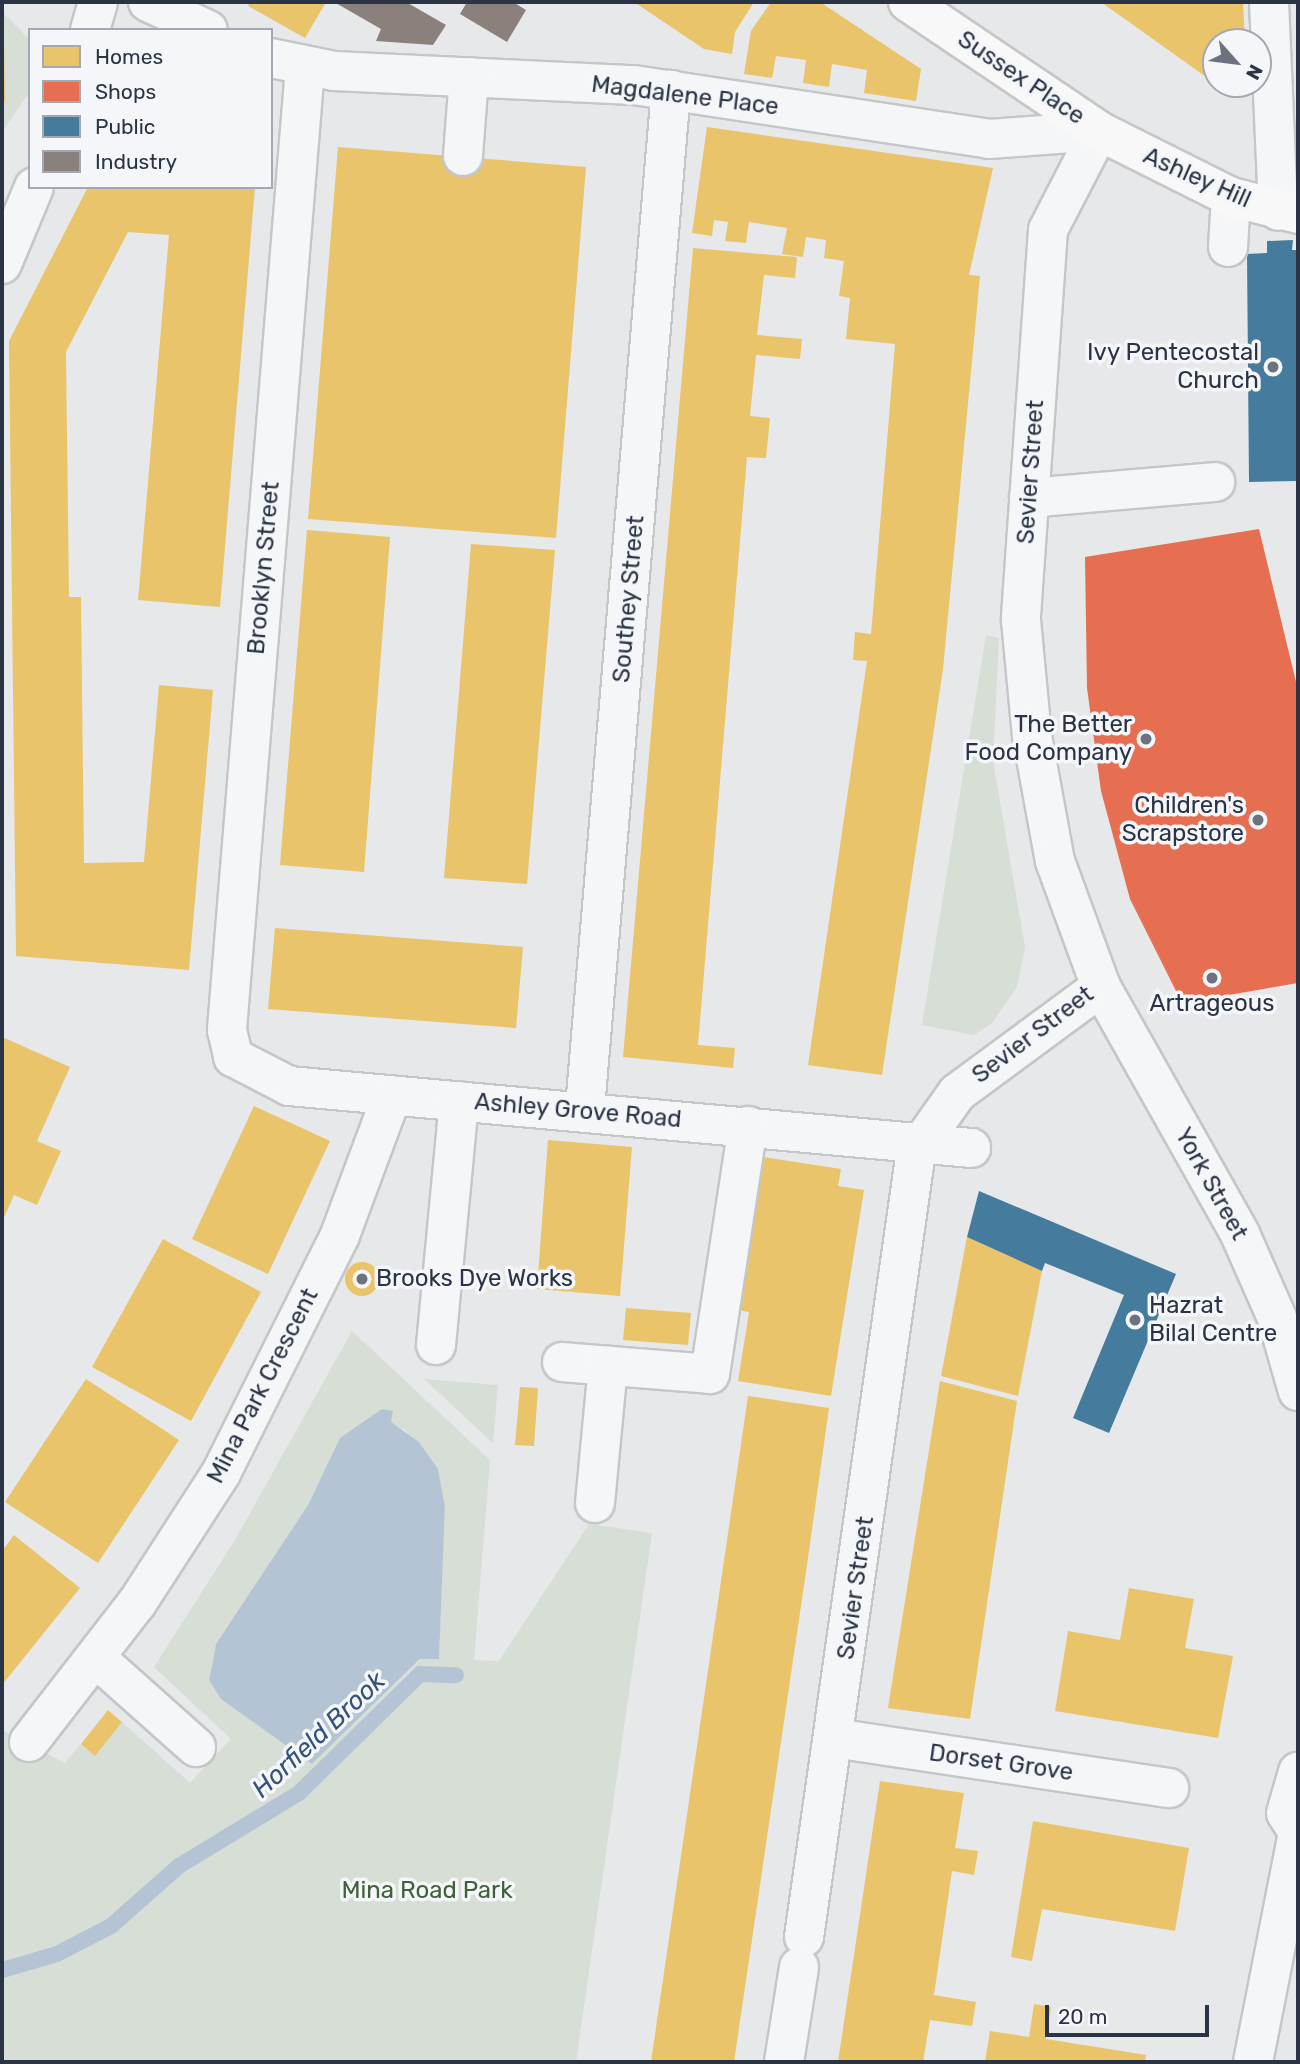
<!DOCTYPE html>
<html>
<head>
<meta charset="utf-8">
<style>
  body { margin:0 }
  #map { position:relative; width:1300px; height:2064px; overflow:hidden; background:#e6e8ea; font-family:Rubik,sans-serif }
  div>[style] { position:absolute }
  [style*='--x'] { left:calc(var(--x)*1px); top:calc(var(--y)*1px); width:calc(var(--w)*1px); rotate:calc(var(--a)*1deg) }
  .green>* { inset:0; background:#d6ded6 }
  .water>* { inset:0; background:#b4c4d5 }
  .homes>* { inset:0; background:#e9c46a }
  .round { border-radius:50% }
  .shops>* { inset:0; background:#e76f51 }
  .public>* { inset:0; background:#457b9d }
  .industry>* { inset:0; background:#8a817c }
  .stream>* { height:16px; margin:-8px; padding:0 8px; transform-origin:8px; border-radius:8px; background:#b4c4d5 }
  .roads { filter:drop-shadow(2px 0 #c4c6c8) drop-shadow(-2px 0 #c4c6c8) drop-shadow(0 2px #c4c6c8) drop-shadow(0 -2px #c4c6c8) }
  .minor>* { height:38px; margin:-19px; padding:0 19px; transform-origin:19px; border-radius:19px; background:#f5f6f7 }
  .major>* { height:38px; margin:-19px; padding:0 19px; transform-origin:19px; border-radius:19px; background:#f8f8f8 }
  .dots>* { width:19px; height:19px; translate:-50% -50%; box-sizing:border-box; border:4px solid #f4f6f9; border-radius:50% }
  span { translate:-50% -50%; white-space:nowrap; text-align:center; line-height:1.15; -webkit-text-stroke:7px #f4f6f9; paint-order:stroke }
  .street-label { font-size:24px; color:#2b3445 }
  .poi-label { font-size:24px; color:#2b3445 }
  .right { translate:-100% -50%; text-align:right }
  .left { translate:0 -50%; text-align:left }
  .park-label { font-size:24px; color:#3f6138 }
  .water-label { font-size:26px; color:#34527a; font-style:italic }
  .frame { position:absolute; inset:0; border:4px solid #2b3445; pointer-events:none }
  .legend { position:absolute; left:28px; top:28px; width:245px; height:161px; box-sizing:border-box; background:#f4f6f9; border:2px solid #a4a8b1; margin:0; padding:9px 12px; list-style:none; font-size:21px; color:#2b3445 }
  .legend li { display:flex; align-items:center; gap:14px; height:35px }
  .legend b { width:35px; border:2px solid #a4a8b1 }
  .north { position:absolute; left:1202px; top:28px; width:70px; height:70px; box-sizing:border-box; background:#f4f6f9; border:2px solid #a4a8b1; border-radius:50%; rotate:118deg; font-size:19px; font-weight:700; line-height:28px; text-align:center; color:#2b3445 }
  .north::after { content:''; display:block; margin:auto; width:24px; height:32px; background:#6c737f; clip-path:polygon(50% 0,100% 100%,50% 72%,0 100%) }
  .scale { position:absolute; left:1045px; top:2005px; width:164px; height:32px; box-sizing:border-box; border:4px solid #2b3445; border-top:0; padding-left:9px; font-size:21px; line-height:24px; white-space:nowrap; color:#2b3445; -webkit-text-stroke:5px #f4f6f9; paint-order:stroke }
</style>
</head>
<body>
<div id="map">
  <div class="green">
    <div style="clip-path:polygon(2px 12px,30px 40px,30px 91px,2px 132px)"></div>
    <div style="clip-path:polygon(986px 635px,999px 638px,993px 761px,1025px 947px,1017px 987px,992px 1023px,974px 1035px,922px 1025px)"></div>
    <div style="clip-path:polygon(evenodd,352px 1331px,490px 1460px,474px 1660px,499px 1661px,589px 1524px,652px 1533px,576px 2062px,2px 2062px,2px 1730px,65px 1763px,81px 1744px,95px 1755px,122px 1722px,190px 1783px,231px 1739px,154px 1667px,235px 1540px,352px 1331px,377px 1418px,405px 1430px,438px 1469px,445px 1507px,439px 1659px,421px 1659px,312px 1764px,212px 1666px,216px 1644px,308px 1505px,340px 1438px,377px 1418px)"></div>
    <div style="clip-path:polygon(424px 1379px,498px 1385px,493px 1443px)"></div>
  </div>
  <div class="water">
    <div style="clip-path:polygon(382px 1409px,393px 1411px,391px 1422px,419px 1442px,438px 1469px,445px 1507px,439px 1659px,420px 1659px,312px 1764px,221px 1699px,209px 1680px,212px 1666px,216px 1644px,308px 1505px,340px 1438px)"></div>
  </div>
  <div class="homes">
    <div style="clip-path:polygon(250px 2px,326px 2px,305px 38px,248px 6px)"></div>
    <div style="clip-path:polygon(634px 2px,754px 2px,735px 32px,732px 54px,704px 49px)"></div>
    <div style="clip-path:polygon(771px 2px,820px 2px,921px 69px,916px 101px,864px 93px,867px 70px,832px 64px,829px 87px,803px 83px,806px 60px,776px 56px,772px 78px,744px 74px,751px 31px)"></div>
    <div style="clip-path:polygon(1101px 2px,1243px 2px,1245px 42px,1216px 42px,1216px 84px)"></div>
    <div style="clip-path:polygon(2px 43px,4px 43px,5px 101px,2px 101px)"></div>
    <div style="clip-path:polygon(1216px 84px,1246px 84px,1237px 96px)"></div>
    <div style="clip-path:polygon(707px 127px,993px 168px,969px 275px,980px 276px,943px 669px,882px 1075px,808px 1065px,867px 661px,853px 660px,855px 632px,871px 634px,872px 623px,895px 344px,846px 339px,850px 298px,839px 296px,844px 261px,824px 258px,826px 240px,806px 237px,803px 257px,782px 254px,787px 228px,749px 222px,746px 243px,725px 241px,728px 222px,714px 220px,712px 236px,692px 233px)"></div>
    <div style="clip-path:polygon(338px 147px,586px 167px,556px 538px,308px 519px)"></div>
    <div style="clip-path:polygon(88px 187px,255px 187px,220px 607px,138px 600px,169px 235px,128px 232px,66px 352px,69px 597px,81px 597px,84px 863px,144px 862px,159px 685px,213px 690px,189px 970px,16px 956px,9px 341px)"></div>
    <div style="clip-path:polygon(693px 248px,797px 257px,795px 278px,764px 275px,757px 335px,802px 339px,800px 359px,756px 355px,750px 416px,770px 418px,766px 458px,747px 457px,698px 1045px,735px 1048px,733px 1068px,623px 1057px)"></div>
    <div style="clip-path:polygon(307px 530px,390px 537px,364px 872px,280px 865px)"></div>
    <div style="clip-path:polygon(471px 544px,555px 550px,527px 884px,444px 878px)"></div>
    <div style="clip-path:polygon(275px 928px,523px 947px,516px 1028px,268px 1009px)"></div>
    <div style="clip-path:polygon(2px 1037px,70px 1067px,37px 1141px,61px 1151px,37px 1205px,14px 1195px,2px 1222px)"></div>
    <div style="clip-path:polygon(254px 1106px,330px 1141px,268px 1274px,192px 1239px)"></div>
    <div style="clip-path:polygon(548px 1140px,632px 1147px,620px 1296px,537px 1289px)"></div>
    <div style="clip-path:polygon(763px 1157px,841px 1169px,838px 1186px,864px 1190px,831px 1396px,738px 1381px,749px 1312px,738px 1310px)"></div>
    <div style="clip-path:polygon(967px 1237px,1042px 1271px,1018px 1396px,941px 1376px)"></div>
    <div style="clip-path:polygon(163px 1239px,261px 1292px,191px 1421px,92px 1367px)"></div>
    <div class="round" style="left:345px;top:1262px;width:34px;height:34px"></div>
    <div style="clip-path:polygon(626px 1308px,691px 1313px,688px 1345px,623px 1340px)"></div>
    <div style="clip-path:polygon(86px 1379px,179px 1440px,98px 1563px,5px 1502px)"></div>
    <div style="clip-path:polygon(940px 1381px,1017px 1401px,970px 1719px,888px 1708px)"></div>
    <div style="clip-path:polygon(520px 1387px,538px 1388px,534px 1446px,515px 1445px)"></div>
    <div style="clip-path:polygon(748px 1396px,829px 1408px,807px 1565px,734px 2062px,651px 2062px)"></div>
    <div style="clip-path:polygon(14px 1535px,80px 1588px,2px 1685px,2px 1551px)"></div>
    <div style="clip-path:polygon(1129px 1588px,1194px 1599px,1185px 1648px,1233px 1656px,1218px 1738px,1055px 1711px,1068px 1631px,1120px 1640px)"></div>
    <div style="clip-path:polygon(108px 1710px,122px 1722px,95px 1756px,81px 1744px)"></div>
    <div style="clip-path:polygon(880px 1781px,964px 1793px,955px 1848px,978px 1851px,974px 1875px,952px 1871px,934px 1995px,976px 2002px,972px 2026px,930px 2020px,923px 2062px,838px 2062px)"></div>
    <div style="clip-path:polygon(1033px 1821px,1189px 1848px,1175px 1931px,1042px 1909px,1032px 1961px,1011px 1957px)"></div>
    <div style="clip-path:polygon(1034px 2004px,1051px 2007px,1046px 2039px,1146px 2055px,1145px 2062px,985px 2062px,990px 2031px,1029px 2037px)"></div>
  </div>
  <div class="shops">
    <div style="clip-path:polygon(1259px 529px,1298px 690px,1298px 983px,1182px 1003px,1130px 899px,1101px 791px,1087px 688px,1085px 557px)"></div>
  </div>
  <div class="public">
    <div style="clip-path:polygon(1293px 240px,1292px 250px,1298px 250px,1298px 481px,1249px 482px,1247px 254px,1267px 253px,1267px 241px)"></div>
    <div style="clip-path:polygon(979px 1191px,1176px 1274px,1109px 1433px,1073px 1418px,1124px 1295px,1045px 1263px,1042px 1271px,967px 1237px)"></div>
  </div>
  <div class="industry">
    <div style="clip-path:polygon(334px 2px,406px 2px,446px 25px,433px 45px,376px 41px,381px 29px)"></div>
    <div style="clip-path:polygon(467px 2px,513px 2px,526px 10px,507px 42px,460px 14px)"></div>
  </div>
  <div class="stream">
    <div style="--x:2;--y:1970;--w:57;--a:-16.2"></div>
    <div style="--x:57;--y:1954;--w:61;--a:-27.4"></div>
    <div style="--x:111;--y:1926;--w:91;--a:-41.4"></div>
    <div style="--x:179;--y:1866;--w:140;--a:-31.3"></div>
    <div style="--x:299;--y:1793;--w:170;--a:-44.5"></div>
    <div style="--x:420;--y:1674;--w:36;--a:2"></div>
  </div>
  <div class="roads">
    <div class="minor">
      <div style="--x:148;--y:2;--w:66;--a:25"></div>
      <div style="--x:1269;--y:2;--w:209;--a:87.5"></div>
      <div style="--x:90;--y:30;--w:29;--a:-74"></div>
      <div style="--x:271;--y:58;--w:64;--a:11.7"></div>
      <div style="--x:334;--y:71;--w:300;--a:2.7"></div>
      <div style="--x:634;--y:85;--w:359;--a:8.6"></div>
      <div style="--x:989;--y:139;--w:110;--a:-4.2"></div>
      <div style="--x:305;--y:68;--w:965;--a:94.64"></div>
      <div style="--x:227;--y:1030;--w:28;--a:77"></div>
      <div style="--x:233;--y:1057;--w:63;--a:27.4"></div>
      <div style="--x:289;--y:1086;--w:685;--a:5.19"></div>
      <div style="--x:1099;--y:131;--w:111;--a:117.3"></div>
      <div style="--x:1048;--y:230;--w:391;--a:94"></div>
      <div style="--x:1021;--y:620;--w:117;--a:84.6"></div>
      <div style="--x:1032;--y:736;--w:127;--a:79.6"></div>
      <div style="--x:1055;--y:861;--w:134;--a:69.9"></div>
      <div style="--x:1101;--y:987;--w:283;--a:60.6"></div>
      <div style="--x:1240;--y:1234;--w:92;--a:66.2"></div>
      <div style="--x:1277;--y:1318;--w:76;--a:74"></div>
      <div style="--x:463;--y:156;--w:79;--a:-85.7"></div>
      <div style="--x:1228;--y:247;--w:50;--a:-86.6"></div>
      <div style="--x:2;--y:264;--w:83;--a:-67.4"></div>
      <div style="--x:1029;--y:498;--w:187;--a:-4.9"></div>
      <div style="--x:585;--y:1108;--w:1022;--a:-85.17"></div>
      <div style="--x:436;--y:1345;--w:245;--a:-84.6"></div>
      <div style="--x:562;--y:1362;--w:148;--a:4.6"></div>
      <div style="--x:710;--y:1374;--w:251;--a:-81.3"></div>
      <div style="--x:595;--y:1503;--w:138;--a:-84.6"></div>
      <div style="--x:96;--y:1658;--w:134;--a:41.7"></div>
      <div style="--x:834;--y:1738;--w:339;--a:8.5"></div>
      <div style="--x:29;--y:1742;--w:176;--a:-52.2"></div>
      <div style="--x:137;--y:1603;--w:155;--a:-57.1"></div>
      <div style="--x:221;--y:1473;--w:266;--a:-63.4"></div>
      <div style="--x:340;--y:1235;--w:149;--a:-69.6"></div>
      <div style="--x:1298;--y:1832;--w:22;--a:-122"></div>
      <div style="--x:1286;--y:1813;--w:43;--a:-73.7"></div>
      <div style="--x:804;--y:1937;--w:794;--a:-81.89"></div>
      <div style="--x:916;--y:1151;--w:71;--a:-54.7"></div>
      <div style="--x:957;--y:1093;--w:179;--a:-36.4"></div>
      <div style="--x:784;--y:2062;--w:96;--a:-81"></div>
      <div style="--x:1253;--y:2062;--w:234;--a:-78.9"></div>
    </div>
    <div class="major">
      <div style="--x:908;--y:2;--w:230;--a:34"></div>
      <div style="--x:1099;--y:131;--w:148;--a:26.6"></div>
      <div style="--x:1231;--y:197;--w:69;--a:14.2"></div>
    </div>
  </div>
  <div class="dots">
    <div style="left:1273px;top:367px;background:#6c737f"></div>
    <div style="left:1146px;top:739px;background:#6c737f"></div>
    <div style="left:1258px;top:820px;background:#6c737f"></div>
    <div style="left:1212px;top:978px;background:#6c737f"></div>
    <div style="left:362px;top:1279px;background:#6c737f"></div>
    <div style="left:1135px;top:1320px;background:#6c737f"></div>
  </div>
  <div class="street-label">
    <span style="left:1021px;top:78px;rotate:34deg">Sussex Place</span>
    <span style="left:685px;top:96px;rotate:7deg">Magdalene Place</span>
    <span style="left:1197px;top:178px;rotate:24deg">Ashley Hill</span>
    <span style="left:1031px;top:472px;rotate:-86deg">Sevier Street</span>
    <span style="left:264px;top:568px;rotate:-85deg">Brooklyn Street</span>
    <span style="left:629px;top:599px;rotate:-85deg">Southey Street</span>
    <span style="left:1033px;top:1035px;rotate:-37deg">Sevier Street</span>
    <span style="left:578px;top:1111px;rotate:5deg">Ashley Grove Road</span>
    <span style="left:1211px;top:1184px;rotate:61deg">York Street</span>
    <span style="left:263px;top:1386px;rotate:-63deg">Mina Park Crescent</span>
    <span style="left:856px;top:1588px;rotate:-82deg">Sevier Street</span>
    <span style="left:1001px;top:1763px;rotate:8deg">Dorset Grove</span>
  </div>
  <div class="poi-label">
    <span class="right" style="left:1259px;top:367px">Ivy Pentecostal<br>Church</span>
    <span class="right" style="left:1132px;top:739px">The Better<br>Food Company</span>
    <span class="right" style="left:1244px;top:820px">Children's<br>Scrapstore</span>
    <span style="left:1212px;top:1004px">Artrageous</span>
    <span class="left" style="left:376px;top:1279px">Brooks Dye Works</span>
    <span class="left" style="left:1149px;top:1320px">Hazrat<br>Bilal Centre</span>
  </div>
  <div class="park-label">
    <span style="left:427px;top:1891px">Mina Road Park</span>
  </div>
  <div class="water-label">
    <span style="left:319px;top:1735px;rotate:-43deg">Horfield Brook</span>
  </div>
  <div class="frame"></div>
  <ul class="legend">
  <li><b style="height:19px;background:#e9c46a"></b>Homes</li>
  <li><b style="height:19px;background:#e76f51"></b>Shops</li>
  <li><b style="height:19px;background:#457b9d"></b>Public</li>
  <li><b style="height:19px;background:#8a817c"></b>Industry</li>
  </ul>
  <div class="north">N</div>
  <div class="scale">20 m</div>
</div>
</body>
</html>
